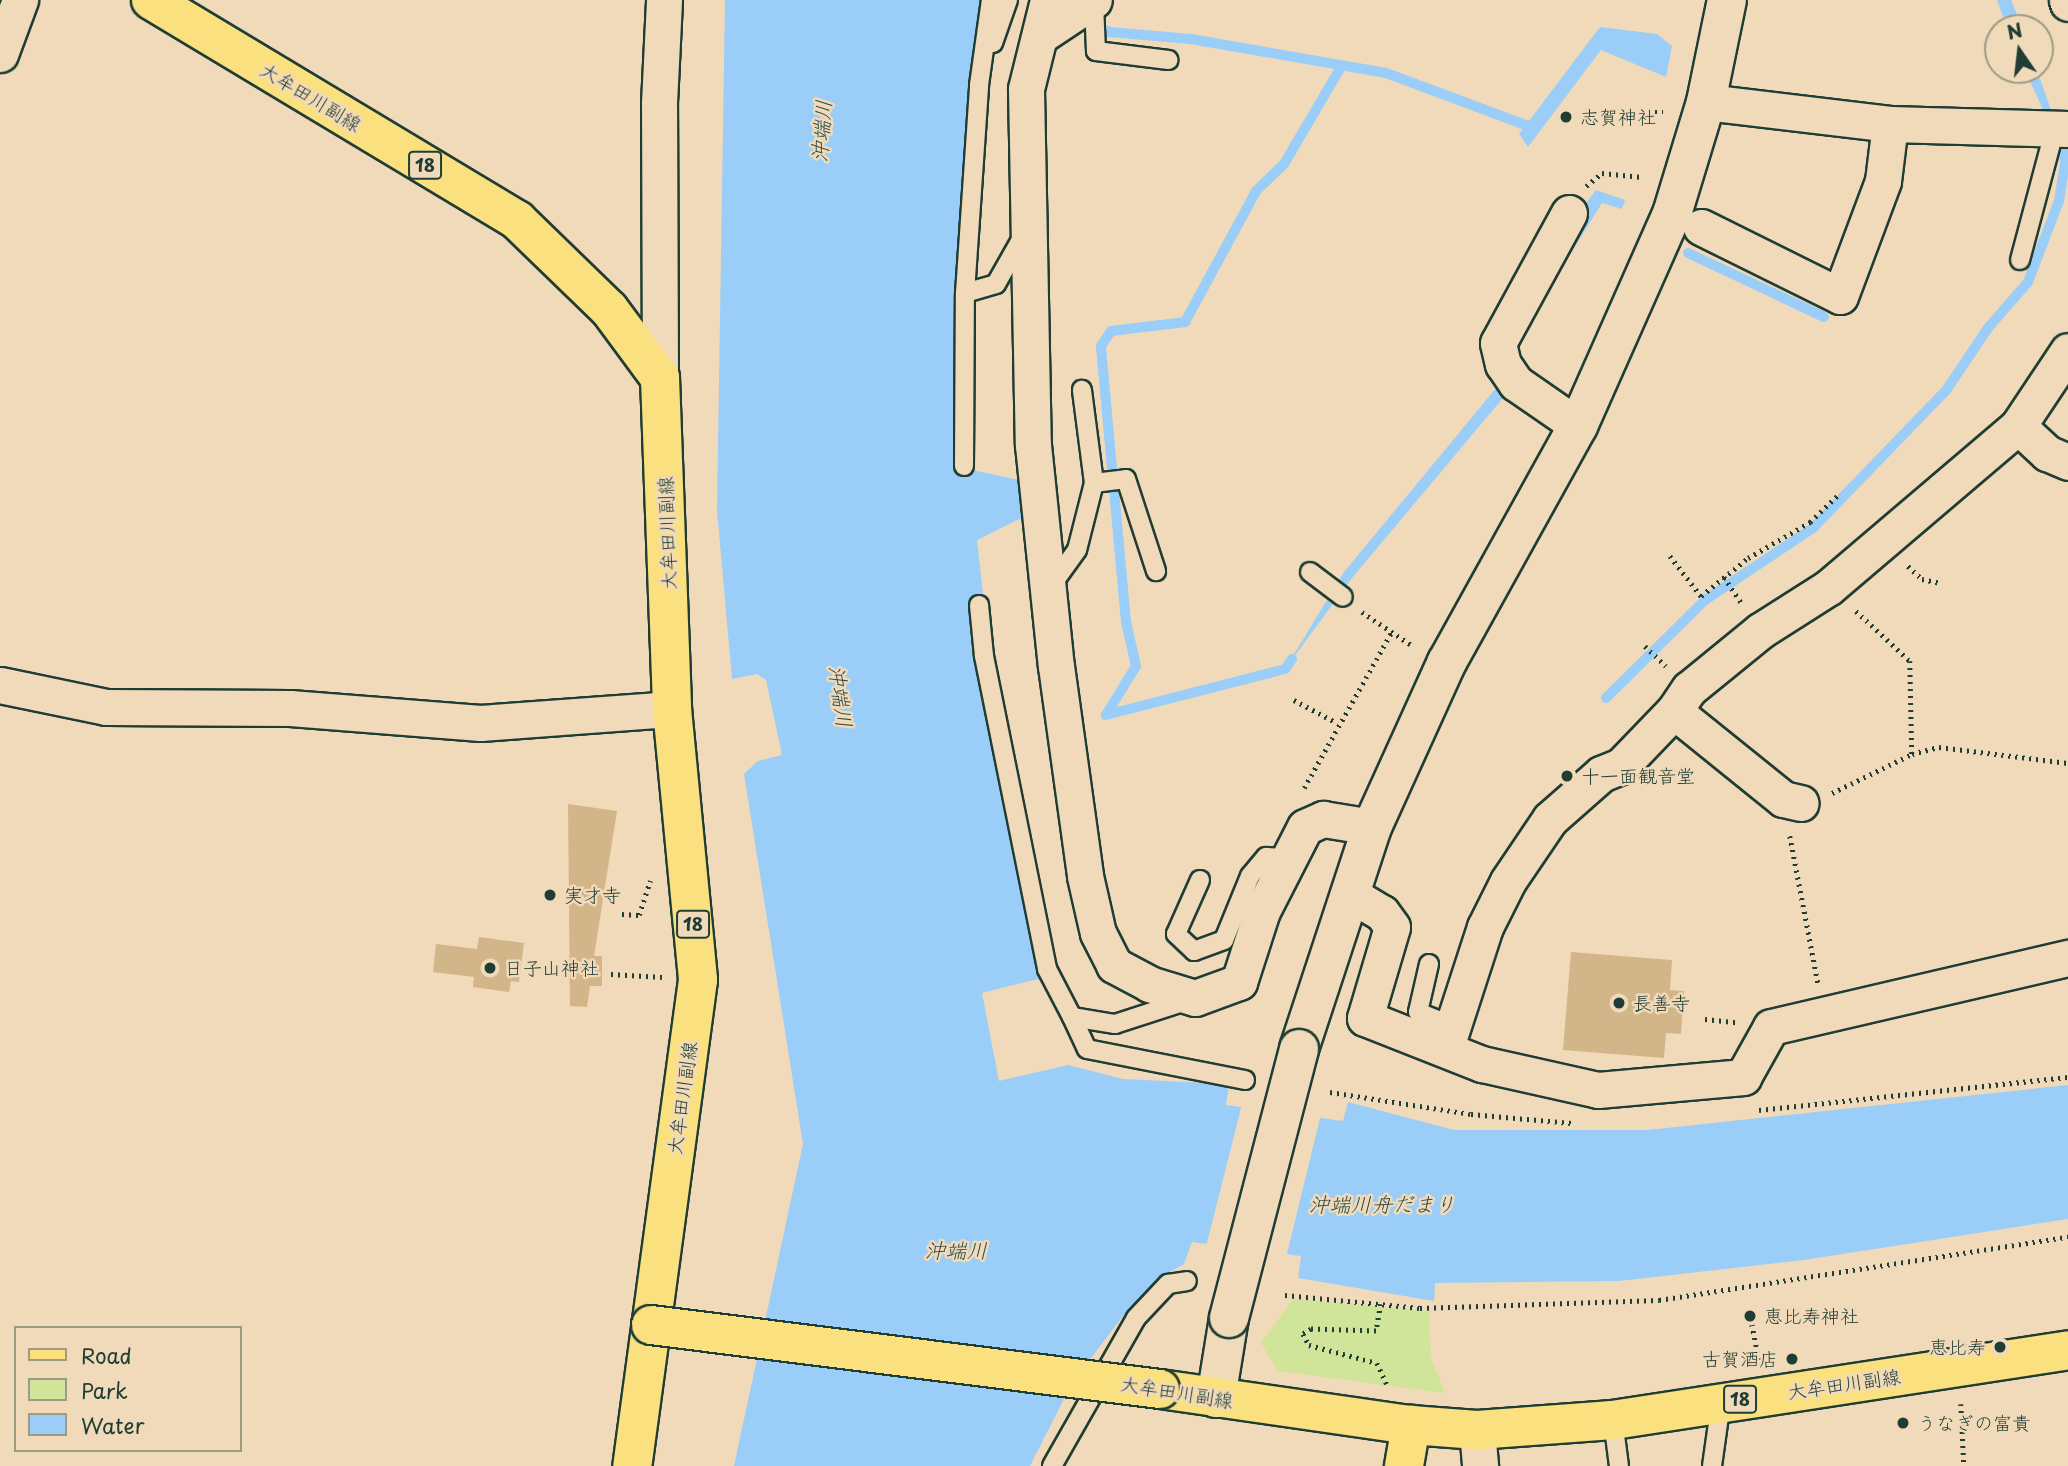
<!DOCTYPE html>
<html>
<head>
<meta charset="utf-8">
<style>
  body { margin:0 }
  #map { position:relative; width:2068px; height:1466px; overflow:hidden; background:#f1dab9; font-family:"Playpen Sans","Klee One",sans-serif }
  div>[style] { position:absolute }
  [style*='--x'] { left:calc(var(--x)*1px); top:calc(var(--y)*1px); width:calc(var(--w)*1px); rotate:calc(var(--a)*1deg) }
  .green>* { inset:0; background:#d0e59a }
  .water>* { inset:0; background:#9acef8 }
  .pier>* { inset:0; background:#f1dab9 }
  .stream>* { height:10px; margin:-5px; padding:0 5px; transform-origin:5px; border-radius:5px; background:#9acef8 }
  .building>* { inset:0; background:#d3b58a }
  .path>* { height:4.5px; margin-top:-2.25px; transform-origin:0; background:repeating-linear-gradient(90deg,#1f3d34 0 2px,transparent 0 7px) }
  .roads { filter:drop-shadow(2px 0 #1f3d34) drop-shadow(-2px 0 #1f3d34) drop-shadow(0 2px #1f3d34) drop-shadow(0 -2px #1f3d34) }
  .lane>* { height:18px; margin:-9px; padding:0 9px; transform-origin:9px; border-radius:9px; background:#f1dab9 }
  .street>* { height:35px; margin:-17.5px; padding:0 17.5px; transform-origin:17.5px; border-radius:17.5px; background:#f1dab9 }
  .secondary>* { height:38px; margin:-19px; padding:0 19px; transform-origin:19px; border-radius:19px; background:#f1dab9 }
  .primary>* { height:38px; margin:-19px; padding:0 19px; transform-origin:19px; border-radius:19px; background:#fbe080 }
  .bridges { filter:drop-shadow(2px 0 #1f3d34) drop-shadow(-2px 0 #1f3d34) drop-shadow(0 2px #1f3d34) drop-shadow(0 -2px #1f3d34) }
  .secondary-bridge>* { height:38px; margin:-19px; padding:0 19px; transform-origin:19px; border-radius:19px; background:#f1dab9 }
  .primary-bridge>* { height:38px; margin:-19px; padding:0 19px; transform-origin:19px; border-radius:19px; background:#fbe080 }
  .dots>* { width:19px; height:19px; translate:-50% -50%; box-sizing:border-box; border:4px solid #f1dab9; border-radius:50% }
  span { translate:-50% -50%; white-space:nowrap; text-align:center; line-height:1.15; -webkit-text-stroke:5px #f1dab9; paint-order:stroke }
  .shield-label span { padding:2px 5px; background:#f1dab9; border:2px solid; border-radius:5px; -webkit-text-stroke-width:0 }
  .shield-label { font-size:18px; color:#1f3d34; font-weight:700 }
  .street-label { font-size:19px; color:#1f3d34 }
  .poi-label { font-size:19px; color:#1f3d34 }
  .left { translate:0 -50%; text-align:left }
  .right { translate:-100% -50%; text-align:right }
  .water-label { font-size:21px; color:#2b4c48; font-style:italic }
  .legend { position:absolute; left:14px; top:1326px; width:228px; height:126px; box-sizing:border-box; background:#f1dab9; border:2px solid #9d9b84; margin:0; padding:9px 12px; list-style:none; font-size:21px; color:#1f3d34 }
  .legend li { display:flex; align-items:center; gap:14px; height:35px }
  .legend b { width:35px; border:2px solid #9d9b84 }
  .north { position:absolute; left:1984px; top:14px; width:70px; height:70px; box-sizing:border-box; background:#f1dab9; border:2px solid #9d9b84; border-radius:50%; rotate:346deg; font-size:19px; font-weight:700; line-height:28px; text-align:center; color:#1f3d34 }
  .north::after { content:''; display:block; margin:auto; width:24px; height:32px; background:#1f3d34; clip-path:polygon(50% 0,100% 100%,50% 72%,0 100%) }
</style>
</head>
<body>
<div id="map">
  <div class="green">
    <div style="clip-path:polygon(1293px 1299px,1429px 1311px,1431px 1358px,1445px 1393px,1278px 1371px,1261px 1343px)"></div>
  </div>
  <div class="water">
    <div style="clip-path:polygon(725px 0,986px 0,979px 50px,968px 469px,1029px 482px,1032px 513px,977px 540px,987px 630px,1055px 975px,982px 993px,999px 1081px,1068px 1065px,1123px 1079px,1229px 1084px,1226px 1105px,1343px 1121px,1348px 1102px,1454px 1130px,1648px 1130px,2068px 1085px,2068px 1219px,1804px 1260px,1619px 1281px,1435px 1283px,1434px 1301px,1298px 1278px,1301px 1256px,1192px 1242px,1184px 1264px,1161px 1277px,1142px 1303px,1123px 1316px,1072px 1383px,1030px 1466px,734px 1466px,803px 1144px,744px 774px,758px 761px,782px 755px,766px 680px,757px 674px,732px 679px,717px 510px)"></div>
    <div style="clip-path:polygon(1997px 0,2011px 0,2023px 28px,2007px 28px)"></div>
    <div style="clip-path:polygon(1600px 27px,1657px 34px,1672px 46px,1666px 77px,1601px 50px,1528px 147px,1519px 134px)"></div>
    <div style="clip-path:polygon(2025px 70px,2037px 70px,2051px 110px,2064px 111px,2066px 118px,2047px 119px)"></div>
    <div style="clip-path:polygon(1596px 190px,1625px 200px,1622px 209px,1602px 203px,1518px 338px,1578px 214px)"></div>
    <div style="clip-path:polygon(1497px 387px,1508px 392px,1352px 578px,1285px 669px,1344px 572px)"></div>
  </div>
  <div class="pier">
    <div style="clip-path:polygon(1242px 1104px,1321px 1114px,1286px 1258px,1206px 1247px)"></div>
  </div>
  <div class="stream">
    <div style="--x:1094;--y:24;--w:17;--a:28"></div>
    <div style="--x:1109;--y:32;--w:82;--a:4.9"></div>
    <div style="--x:1191;--y:39;--w:198;--a:9.9"></div>
    <div style="--x:1386;--y:73;--w:158;--a:20.4"></div>
    <div style="--x:1688;--y:253;--w:150;--a:25.2"></div>
    <div style="--x:1292;--y:659;--w:12;--a:125"></div>
    <div style="--x:1285;--y:669;--w:185;--a:165.6"></div>
    <div style="--x:1106;--y:715;--w:57;--a:-58.5"></div>
    <div style="--x:1136;--y:666;--w:45;--a:-102.8"></div>
    <div style="--x:1126;--y:622;--w:277;--a:-95.2"></div>
    <div style="--x:1101;--y:346;--w:18;--a:-56"></div>
    <div style="--x:1111;--y:331;--w:75;--a:-6.9"></div>
    <div style="--x:1185;--y:322;--w:149;--a:-61.5"></div>
    <div style="--x:1256;--y:191;--w:39;--a:-44"></div>
    <div style="--x:1284;--y:164;--w:113;--a:-59.6"></div>
    <div style="--x:1606;--y:698;--w:139;--a:-44.7"></div>
    <div style="--x:1705;--y:600;--w:130;--a:-33.7"></div>
    <div style="--x:1813;--y:528;--w:193;--a:-46"></div>
    <div style="--x:1947;--y:389;--w:73;--a:-56.1"></div>
    <div style="--x:1988;--y:328;--w:61;--a:-49"></div>
    <div style="--x:2028;--y:282;--w:87;--a:-69.1"></div>
    <div style="--x:2059;--y:201;--w:37;--a:-81"></div>
    <div style="--x:2065;--y:164;--w:31;--a:-97"></div>
  </div>
  <div class="building">
    <div style="clip-path:polygon(568px 804px,617px 811px,594px 956px,602px 956px,602px 986px,590px 986px,587px 1007px,570px 1006px)"></div>
    <div style="clip-path:polygon(479px 937px,524px 943px,519px 982px,511px 981px,509px 992px,473px 987px,474px 977px,433px 972px,436px 944px,477px 949px)"></div>
    <div style="clip-path:polygon(1571px 952px,1672px 960px,1670px 990px,1684px 991px,1681px 1034px,1666px 1033px,1664px 1058px,1563px 1050px)"></div>
  </div>
  <div class="path">
    <div style="--x:1606;--y:112;--w:57;--a:0"></div>
    <div style="--x:1586;--y:186;--w:21;--a:-39"></div>
    <div style="--x:1602;--y:173;--w:40;--a:5.7"></div>
    <div style="--x:1670;--y:556;--w:51;--a:52.2"></div>
    <div style="--x:1701;--y:596;--w:60;--a:-39"></div>
    <div style="--x:1748;--y:558;--w:72;--a:-30.1"></div>
    <div style="--x:1810;--y:522;--w:42;--a:-44"></div>
    <div style="--x:1908;--y:566;--w:19;--a:43"></div>
    <div style="--x:1922;--y:579;--w:19;--a:12"></div>
    <div style="--x:1724;--y:577;--w:32;--a:56"></div>
    <div style="--x:1856;--y:611;--w:74;--a:42.8"></div>
    <div style="--x:1910;--y:661;--w:93;--a:88.8"></div>
    <div style="--x:1362;--y:612;--w:61;--a:33.7"></div>
    <div style="--x:1645;--y:646;--w:29;--a:44"></div>
    <div style="--x:1294;--y:700;--w:49;--a:28.1"></div>
    <div style="--x:1304;--y:788;--w:178;--a:-60.7"></div>
    <div style="--x:1832;--y:793;--w:89;--a:-26"></div>
    <div style="--x:1912;--y:754;--w:28;--a:-15"></div>
    <div style="--x:1939;--y:747;--w:130;--a:7.1"></div>
    <div style="--x:1790;--y:836;--w:150;--a:79.2"></div>
    <div style="--x:622;--y:914;--w:17;--a:3"></div>
    <div style="--x:639;--y:915;--w:36;--a:-72"></div>
    <div style="--x:611;--y:974;--w:51;--a:3.4"></div>
    <div style="--x:1705;--y:1019;--w:31;--a:6"></div>
    <div style="--x:1330;--y:1092;--w:143;--a:8.9"></div>
    <div style="--x:1471;--y:1114;--w:101;--a:5.1"></div>
    <div style="--x:1759;--y:1110;--w:311;--a:-6.1"></div>
    <div style="--x:1285;--y:1295;--w:136;--a:5.5"></div>
    <div style="--x:1420;--y:1308;--w:239;--a:-1.9"></div>
    <div style="--x:1659;--y:1300;--w:414;--a:-8.8"></div>
    <div style="--x:1381;--y:1304;--w:27;--a:100"></div>
    <div style="--x:1376;--y:1331;--w:65;--a:-178.2"></div>
    <div style="--x:1311;--y:1329;--w:9;--a:148"></div>
    <div style="--x:1303;--y:1334;--w:13;--a:61"></div>
    <div style="--x:1309;--y:1345;--w:70;--a:14.8"></div>
    <div style="--x:1377;--y:1363;--w:23;--a:65"></div>
    <div style="--x:1752;--y:1324;--w:37;--a:79"></div>
    <div style="--x:1961;--y:1404;--w:62;--a:87.2"></div>
  </div>
  <div class="roads">
    <div class="lane">
      <div style="--x:1094;--y:4;--w:47;--a:87.6"></div>
      <div style="--x:1096;--y:51;--w:73;--a:7.1"></div>
      <div style="--x:993;--y:43;--w:46;--a:-70.8"></div>
      <div style="--x:2020;--y:260;--w:137;--a:-75.1"></div>
      <div style="--x:965;--y:293;--w:32;--a:-16"></div>
      <div style="--x:996;--y:284;--w:55;--a:-60.6"></div>
      <div style="--x:964;--y:466;--w:173;--a:-89.7"></div>
      <div style="--x:965;--y:293;--w:208;--a:-86.1"></div>
      <div style="--x:979;--y:85;--w:86;--a:-82"></div>
      <div style="--x:1094;--y:483;--w:32;--a:-7"></div>
      <div style="--x:1126;--y:479;--w:97;--a:71.9"></div>
      <div style="--x:1310;--y:572;--w:41;--a:37.1"></div>
      <div style="--x:1051;--y:586;--w:44;--a:-54.2"></div>
      <div style="--x:1077;--y:550;--w:69;--a:-75.8"></div>
      <div style="--x:1094;--y:483;--w:94;--a:-97.4"></div>
      <div style="--x:979;--y:605;--w:51;--a:84.4"></div>
      <div style="--x:984;--y:656;--w:319;--a:78.6"></div>
      <div style="--x:1047;--y:969;--w:54;--a:62.5"></div>
      <div style="--x:1072;--y:1017;--w:44;--a:9.2"></div>
      <div style="--x:1115;--y:1024;--w:78;--a:-18"></div>
      <div style="--x:1200;--y:880;--w:59;--a:114"></div>
      <div style="--x:1176;--y:934;--w:25;--a:43"></div>
      <div style="--x:1194;--y:951;--w:32;--a:-20"></div>
      <div style="--x:1224;--y:940;--w:69;--a:-67.9"></div>
      <div style="--x:1250;--y:876;--w:25;--a:-50"></div>
      <div style="--x:1266;--y:857;--w:22;--a:3"></div>
      <div style="--x:1429;--y:964;--w:49;--a:102.9"></div>
      <div style="--x:1418;--y:1012;--w:37;--a:22"></div>
      <div style="--x:1072;--y:1017;--w:35;--a:65"></div>
      <div style="--x:1087;--y:1049;--w:161;--a:11.1"></div>
      <div style="--x:1613;--y:1420;--w:46;--a:82.6"></div>
      <div style="--x:1052;--y:1466;--w:170;--a:-60.4"></div>
      <div style="--x:1136;--y:1318;--w:47;--a:-46.7"></div>
      <div style="--x:1168;--y:1284;--w:19;--a:-9"></div>
      <div style="--x:1712;--y:1466;--w:65;--a:-82"></div>
    </div>
    <div class="street">
      <div style="--x:1048;--y:0;--w:92;--a:103.9"></div>
      <div style="--x:1026;--y:89;--w:356;--a:88.9"></div>
      <div style="--x:1033;--y:445;--w:222;--a:84.1"></div>
      <div style="--x:1056;--y:666;--w:212;--a:82.1"></div>
      <div style="--x:1085;--y:876;--w:58;--a:77.2"></div>
      <div style="--x:1098;--y:933;--w:36;--a:63"></div>
      <div style="--x:1114;--y:965;--w:40;--a:28"></div>
      <div style="--x:1149;--y:984;--w:48;--a:16.9"></div>
      <div style="--x:1195;--y:998;--w:47;--a:-20"></div>
      <div style="--x:1239;--y:982;--w:75;--a:-72.1"></div>
      <div style="--x:1262;--y:911;--w:94;--a:-62.9"></div>
      <div style="--x:1305;--y:827;--w:20;--a:-24"></div>
      <div style="--x:1323;--y:819;--w:50;--a:9.3"></div>
      <div style="--x:2067;--y:0;--w:3;--a:72"></div>
      <div style="--x:1043;--y:34;--w:61;--a:-33.7"></div>
      <div style="--x:0;--y:54;--w:58;--a:-69.7"></div>
      <div style="--x:1706;--y:102;--w:185;--a:6.8"></div>
      <div style="--x:1890;--y:124;--w:178;--a:1.6"></div>
      <div style="--x:1569;--y:213;--w:148;--a:118.6"></div>
      <div style="--x:1498;--y:343;--w:22;--a:77"></div>
      <div style="--x:1503;--y:364;--w:23;--a:56"></div>
      <div style="--x:1516;--y:383;--w:75;--a:34.7"></div>
      <div style="--x:1701;--y:227;--w:155;--a:26.4"></div>
      <div style="--x:1840;--y:296;--w:123;--a:-69.5"></div>
      <div style="--x:1883;--y:181;--w:57;--a:-83"></div>
      <div style="--x:660;--y:378;--w:275;--a:-90.2"></div>
      <div style="--x:659;--y:103;--w:103;--a:-87.2"></div>
      <div style="--x:2018;--y:426;--w:40;--a:43"></div>
      <div style="--x:2047;--y:453;--w:23;--a:23"></div>
      <div style="--x:0;--y:685;--w:108;--a:11.7"></div>
      <div style="--x:106;--y:707;--w:184;--a:0.3"></div>
      <div style="--x:290;--y:708;--w:191;--a:4.5"></div>
      <div style="--x:480;--y:723;--w:193;--a:-4.2"></div>
      <div style="--x:1674;--y:711;--w:140;--a:38.9"></div>
      <div style="--x:1783;--y:799;--w:18;--a:13"></div>
      <div style="--x:1350;--y:894;--w:37;--a:31"></div>
      <div style="--x:1382;--y:913;--w:17;--a:54"></div>
      <div style="--x:1392;--y:927;--w:95;--a:106.5"></div>
      <div style="--x:1365;--y:1018;--w:126;--a:21.5"></div>
      <div style="--x:1482;--y:1064;--w:119;--a:12.6"></div>
      <div style="--x:1598;--y:1090;--w:146;--a:-5.1"></div>
      <div style="--x:1743;--y:1077;--w:57;--a:-60.8"></div>
      <div style="--x:1771;--y:1027;--w:305;--a:-13.1"></div>
      <div style="--x:1446;--y:1047;--w:126;--a:-72"></div>
      <div style="--x:1485;--y:927;--w:51;--a:-63.4"></div>
      <div style="--x:1508;--y:881;--w:75;--a:-55.9"></div>
      <div style="--x:1550;--y:819;--w:68;--a:-41.4"></div>
      <div style="--x:1601;--y:774;--w:22;--a:-22"></div>
      <div style="--x:1621;--y:766;--w:76;--a:-46.1"></div>
      <div style="--x:1674;--y:711;--w:27;--a:-56"></div>
      <div style="--x:1689;--y:689;--w:92;--a:-39.2"></div>
      <div style="--x:1760;--y:631;--w:82;--a:-32.5"></div>
      <div style="--x:1829;--y:587;--w:248;--a:-40.4"></div>
      <div style="--x:2018;--y:426;--w:90;--a:-56.3"></div>
      <div style="--x:1477;--y:1430;--w:36;--a:85"></div>
    </div>
    <div class="secondary">
      <div style="--x:1299;--y:1049;--w:234;--a:-71.8"></div>
      <div style="--x:1372;--y:827;--w:181;--a:-65.6"></div>
      <div style="--x:1447;--y:662;--w:270;--a:-61"></div>
      <div style="--x:1578;--y:426;--w:232;--a:-66.1"></div>
      <div style="--x:1672;--y:214;--w:117;--a:-73.1"></div>
      <div style="--x:1706;--y:102;--w:104;--a:-78.4"></div>
      <div style="--x:1216;--y:1398;--w:81;--a:-80.8"></div>
    </div>
    <div class="primary">
      <div style="--x:151;--y:0;--w:427;--a:31"></div>
      <div style="--x:517;--y:220;--w:128;--a:44.1"></div>
      <div style="--x:609;--y:309;--w:86;--a:53.5"></div>
      <div style="--x:660;--y:378;--w:331;--a:87.9"></div>
      <div style="--x:672;--y:709;--w:272;--a:84.5"></div>
      <div style="--x:698;--y:980;--w:490;--a:97.7"></div>
      <div style="--x:1160;--y:1389;--w:254;--a:8.2"></div>
      <div style="--x:1411;--y:1425;--w:66;--a:4.3"></div>
      <div style="--x:1477;--y:1430;--w:136;--a:-4.2"></div>
      <div style="--x:1613;--y:1420;--w:460;--a:-8.7"></div>
      <div style="--x:1404;--y:1466;--w:42;--a:-80.3"></div>
    </div>
  </div>
  <div class="bridges">
    <div class="secondary-bridge">
      <div style="--x:1229;--y:1318;--w:278;--a:-75.4"></div>
    </div>
    <div class="primary-bridge">
      <div style="--x:651;--y:1325;--w:513;--a:7.17"></div>
    </div>
  </div>
  <div class="dots">
    <div style="left:1566px;top:117px;background:#1f3d34"></div>
    <div style="left:1567px;top:776px;background:#1f3d34"></div>
    <div style="left:550px;top:895px;background:#1f3d34"></div>
    <div style="left:490px;top:968px;background:#1f3d34"></div>
    <div style="left:1619px;top:1003px;background:#1f3d34"></div>
    <div style="left:1750px;top:1316px;background:#1f3d34"></div>
    <div style="left:2000px;top:1347px;background:#1f3d34"></div>
    <div style="left:1792px;top:1359px;background:#1f3d34"></div>
    <div style="left:1903px;top:1423px;background:#1f3d34"></div>
  </div>
  <div class="shield-label">
    <span style="left:425px;top:165px">18</span>
    <span style="left:693px;top:924px">18</span>
    <span style="left:1740px;top:1399px">18</span>
  </div>
  <div class="street-label">
    <span style="left:311px;top:97px;rotate:31deg">大牟田川副線</span>
    <span style="left:667px;top:533px;rotate:-92deg">大牟田川副線</span>
    <span style="left:682px;top:1098px;rotate:-82deg">大牟田川副線</span>
    <span style="left:1844px;top:1384px;rotate:-8deg">大牟田川副線</span>
    <span style="left:1177px;top:1392px;rotate:9deg">大牟田川副線</span>
  </div>
  <div class="poi-label">
    <span class="left" style="left:1580px;top:117px">志賀神社</span>
    <span class="left" style="left:1581px;top:776px">十一面観音堂</span>
    <span class="left" style="left:564px;top:895px">実才寺</span>
    <span class="left" style="left:504px;top:968px">日子山神社</span>
    <span class="left" style="left:1633px;top:1003px">長善寺</span>
    <span class="left" style="left:1764px;top:1316px">恵比寿神社</span>
    <span class="right" style="left:1986px;top:1347px">恵比寿</span>
    <span class="right" style="left:1778px;top:1359px">古賀酒店</span>
    <span class="left" style="left:1917px;top:1423px">うなぎの富貴</span>
  </div>
  <div class="water-label">
    <span style="left:820px;top:131px;rotate:-86deg">沖端川</span>
    <span style="left:842px;top:696px;rotate:82deg">沖端川</span>
    <span style="left:1382px;top:1203px">沖端川舟だまり</span>
    <span style="left:956px;top:1249px">沖端川</span>
  </div>
  <ul class="legend">
  <li><b style="height:9px;background:#fbe080"></b>Road</li>
  <li><b style="height:19px;background:#d0e59a"></b>Park</li>
  <li><b style="height:19px;background:#9acef8"></b>Water</li>
  </ul>
  <div class="north">N</div>
</div>
</body>
</html>
